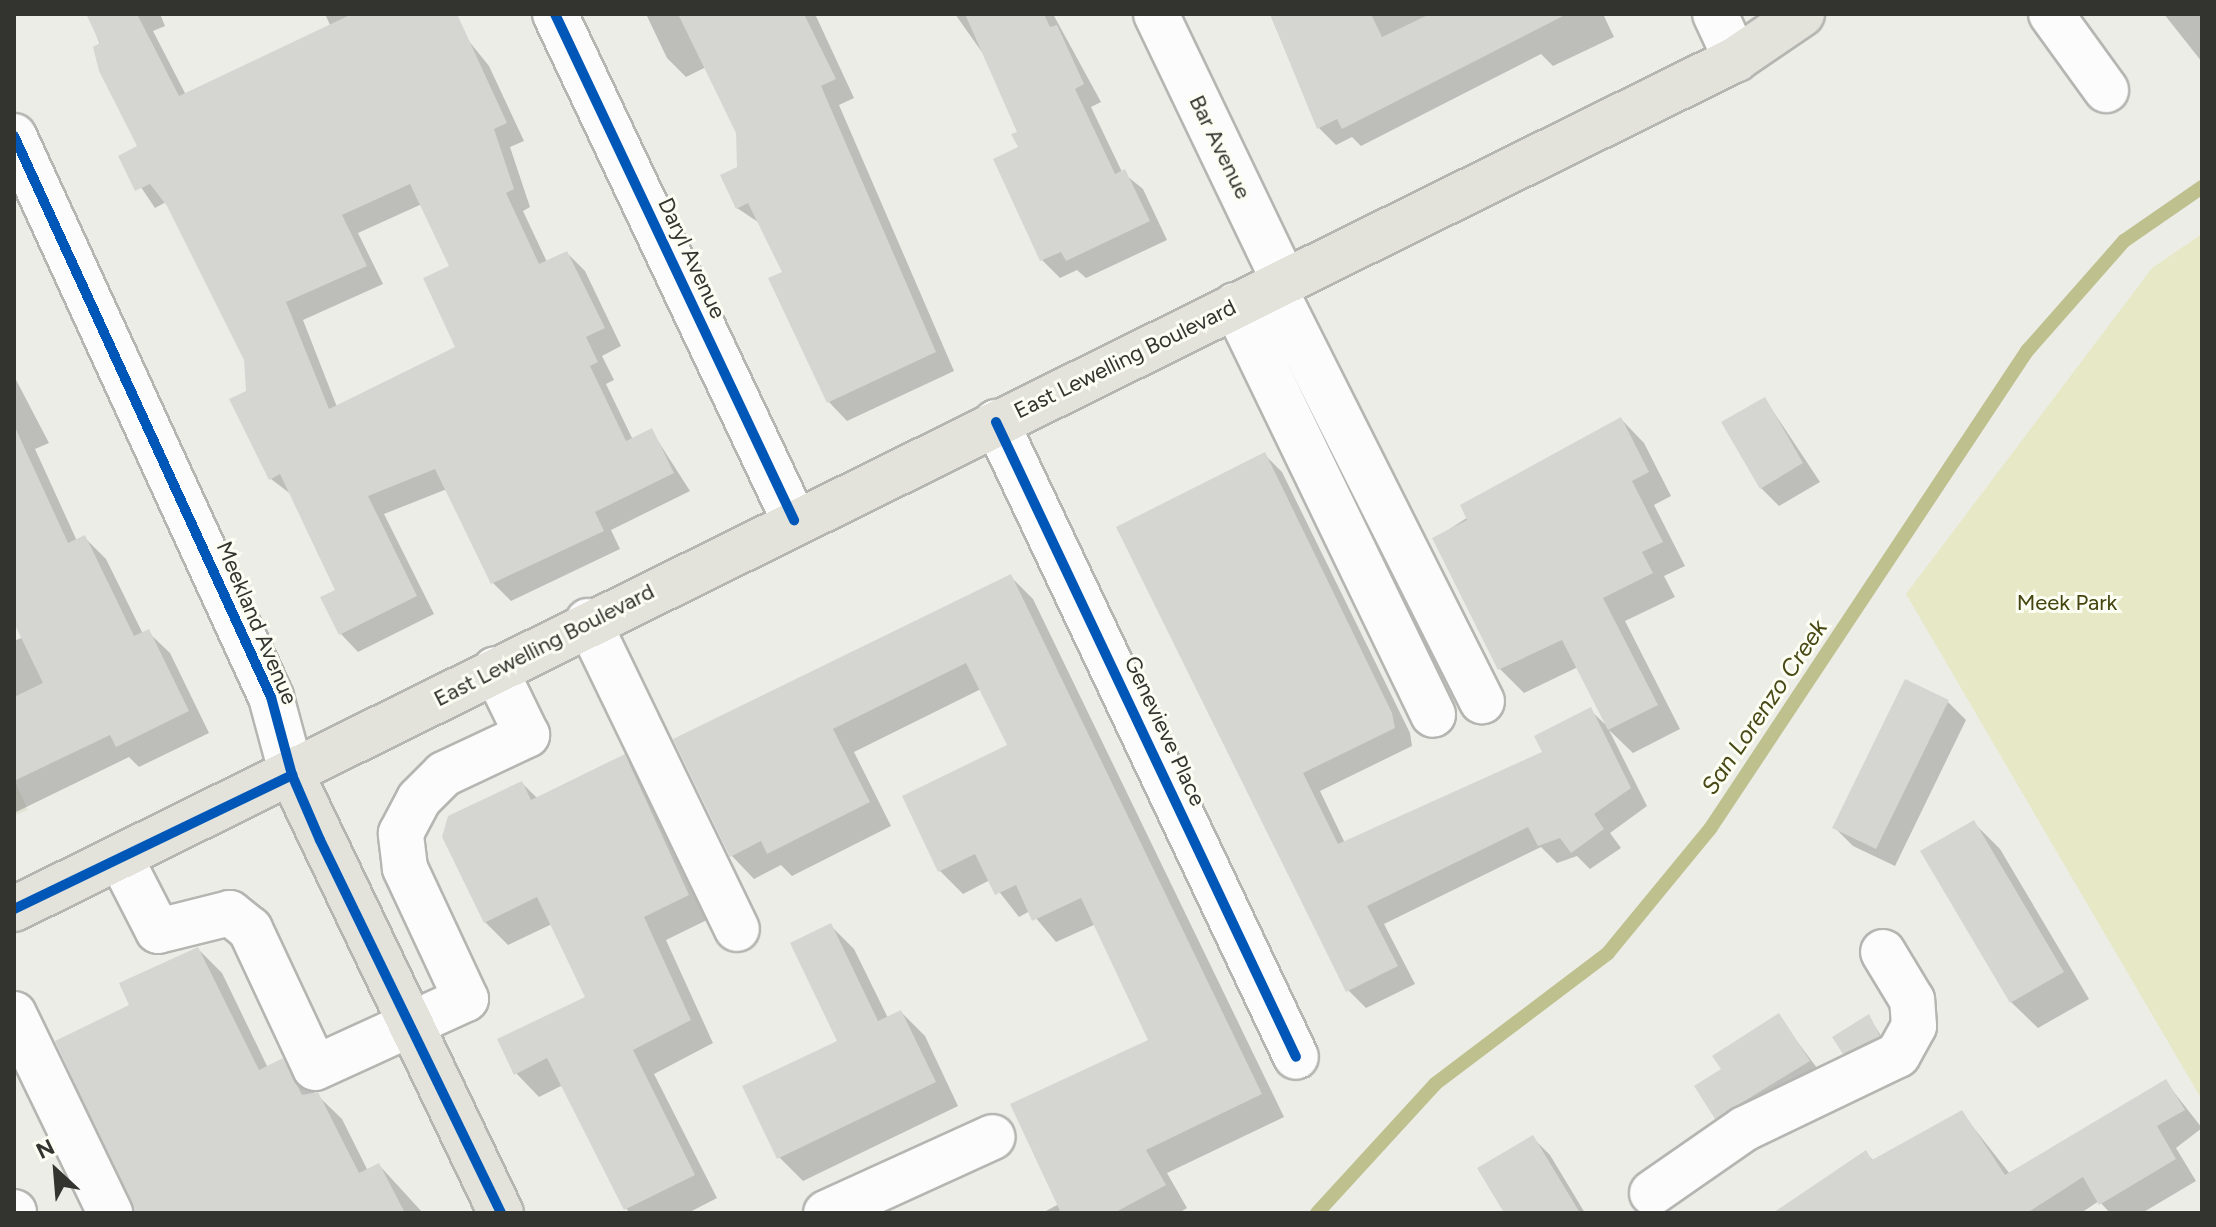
<!DOCTYPE html>
<html>
<head>
<meta charset="utf-8">
<style>
  body { margin:0 }
  #map { position:relative; width:2216px; height:1227px; overflow:hidden; background:#edede8; font-family:Figtree,sans-serif }
  div>[style] { position:absolute }
  [style*='--x'] { left:calc(var(--x)*1px); top:calc(var(--y)*1px); width:calc(var(--w)*1px); rotate:calc(var(--a)*1deg) }
  .built>* { inset:0; background:#e2e3d7 }
  .green>* { inset:0; background:#e6e8c6 }
  .shadow>* { inset:0; background:#0003 }
  .stream>* { height:14px; margin:-7px; padding:0 7px; transform-origin:7px; border-radius:7px; background:#bec08e }
  .building>* { inset:0; background:#d5d6d2 }
  .roads { filter:drop-shadow(2px 0 #b5b5b2) drop-shadow(-2px 0 #b5b5b2) drop-shadow(0 2px #b5b5b2) drop-shadow(0 -2px #b5b5b2) }
  .minor>* { height:44px; margin:-22px; padding:0 22px; transform-origin:22px; border-radius:22px; background:#fcfcfc }
  .major>* { height:44px; margin:-22px; padding:0 22px; transform-origin:22px; border-radius:22px; background:#e3e3db }
  .cycleway>* { height:10px; margin:-5px; padding:0 5px; transform-origin:5px; border-radius:5px; background:#0057b8 }
  span { translate:-50% -50%; white-space:nowrap; text-align:center; line-height:1.15; -webkit-text-stroke:6px #fcfdf3; paint-order:stroke }
  .street-label { font-size:22px; color:#33332f }
  .park-label { font-size:22px; color:#43440e }
  .water-label { font-size:24px; color:#474813; font-style:italic }
  .frame { position:absolute; inset:0; border:16px solid #33332f; pointer-events:none }
  .north { position:absolute; left:16px; top:1131px; width:80px; height:80px; -webkit-text-stroke:6px #fcfdf3; paint-order:stroke; rotate:334deg; font-size:22px; font-weight:700; line-height:32px; text-align:center; color:#33332f }
  .north::after { content:''; display:block; margin:auto; width:28px; height:36px; background:#33332f; clip-path:polygon(50% 0,100% 100%,50% 72%,0 100%) }
</style>
</head>
<body>
<div id="map">
  <div class="built">
    <div style="clip-path:polygon(14px 780px,28px 810px,14px 816px)"></div>
  </div>
  <div class="green">
    <div style="clip-path:polygon(2202px 234px,2202px 1100px,1906px 594px,2152px 268px)"></div>
  </div>
  <div class="shadow">
    <div style="clip-path:polygon(evenodd,88px 14px,160px 14px,165px 26px,153px 31px,186px 95px,331px 27px,325px 14px,447px 14px,489px 66px,524px 141px,510px 147px,530px 207px,523px 211px,547px 262px,567px 253px,585px 271px,621px 346px,602px 356px,614px 380px,606px 384px,633px 440px,651px 430px,690px 491px,611px 530px,620px 549px,511px 601px,493px 583px,447px 489px,384px 514px,434px 614px,358px 652px,341px 634px,338px 591px,292px 495px,271px 479px,246px 360px,166px 202px,155px 208px,120px 156px,140px 147px,88px 14px,422px 204px,452px 267px,458px 348px,337px 407px,303px 320px,383px 284px,358px 233px,422px 204px)"></div>
    <div style="clip-path:polygon(646px 14px,815px 14px,854px 98px,839px 105px,954px 371px,847px 421px,828px 401px,785px 273px,761px 224px,737px 208px,738px 132px,706px 67px,686px 77px,667px 58px)"></div>
    <div style="clip-path:polygon(955px 14px,1053px 14px,1101px 102px,1091px 107px,1122px 172px,1143px 189px,1167px 240px,1086px 278px,1077px 270px,1060px 278px,1042px 260px,1020px 133px,984px 55px)"></div>
    <div style="clip-path:polygon(1270px 14px,1603px 14px,1614px 37px,1553px 66px,1541px 54px,1361px 146px,1352px 137px,1336px 145px,1318px 127px)"></div>
    <div style="clip-path:polygon(2164px 14px,2202px 14px,2202px 62px)"></div>
    <div style="clip-path:polygon(14px 376px,49px 443px,35px 449px,77px 541px,84px 537px,106px 559px,143px 634px,148px 632px,170px 653px,209px 733px,139px 767px,129px 757px,14px 813px,14px 641px,23px 637px,14px 619px)"></div>
    <div style="clip-path:polygon(1765px 399px,1820px 482px,1779px 506px,1761px 488px)"></div>
    <div style="clip-path:polygon(1621px 419px,1644px 443px,1671px 496px,1654px 505px,1685px 566px,1664px 576px,1675px 597px,1625px 621px,1680px 729px,1633px 753px,1609px 730px,1647px 806px,1610px 833px,1621px 848px,1590px 869px,1577px 856px,1557px 863px,1541px 847px,1384px 924px,1415px 984px,1366px 1008px,1348px 990px,1118px 528px,1264px 454px,1282px 472px,1410px 733px,1412px 746px,1320px 791px,1345px 843px,1544px 753px,1590px 710px,1608px 727px,1578px 667px,1524px 693px,1500px 669px,1434px 539px)"></div>
    <div style="clip-path:polygon(1010px 576px,1033px 599px,1284px 1117px,1167px 1173px,1187px 1208px,1179px 1213px,1042px 1213px,1059px 1204px,1151px 1041px,1096px 924px,1056px 942px,1030px 911px,1019px 917px,990px 880px,963px 894px,940px 871px,1010px 746px,981px 689px,854px 752px,891px 826px,792px 876px,781px 865px,754px 879px,732px 856px,676px 740px)"></div>
    <div style="clip-path:polygon(1948px 702px,1966px 720px,1895px 866px,1853px 846px,1835px 828px)"></div>
    <div style="clip-path:polygon(624px 757px,647px 780px,711px 918px,666px 940px,713px 1043px,654px 1074px,717px 1198px,688px 1213px,629px 1213px,563px 1085px,539px 1097px,516px 1073px,588px 998px,552px 924px,508px 945px,485px 922px,522px 783px,538px 799px)"></div>
    <div style="clip-path:polygon(1974px 823px,2000px 849px,2089px 999px,2038px 1028px,2011px 1002px)"></div>
    <div style="clip-path:polygon(830px 925px,854px 949px,888px 1018px,901px 1012px,925px 1036px,958px 1106px,803px 1181px,779px 1157px,840px 1041px)"></div>
    <div style="clip-path:polygon(198px 949px,222px 973px,268px 1068px,282px 1061px,342px 1119px,368px 1171px,379px 1165px,423px 1213px,135px 1213px,57px 1042px,131px 1006px)"></div>
    <div style="clip-path:polygon(1778px 1016px,1826px 1080px,1735px 1135px,1717px 1117px,1724px 1070px)"></div>
    <div style="clip-path:polygon(1869px 1017px,1887px 1045px,1853px 1061px,1844px 1053px)"></div>
    <div style="clip-path:polygon(2166px 1082px,2202px 1128px,2176px 1148px,2196px 1181px,2142px 1213px,2110px 1213px,2099px 1201px,2081px 1213px,1788px 1213px,1866px 1153px,1874px 1161px,1962px 1113px,2010px 1174px)"></div>
    <div style="clip-path:polygon(1532px 1137px,1550px 1155px,1585px 1213px,1506px 1213px)"></div>
  </div>
  <div class="stream">
    <div style="--x:1317;--y:1213;--w:175;--a:-47.5"></div>
    <div style="--x:1435;--y:1084;--w:217;--a:-37.1"></div>
    <div style="--x:1608;--y:953;--w:161;--a:-50.6"></div>
    <div style="--x:1710;--y:829;--w:574;--a:-56.45"></div>
    <div style="--x:2027;--y:351;--w:147;--a:-48.6"></div>
    <div style="--x:2124;--y:241;--w:95;--a:-34.7"></div>
  </div>
  <div class="building">
    <div style="clip-path:polygon(evenodd,86px 14px,137px 14px,179px 96px,352px 14px,457px 14px,507px 123px,494px 129px,514px 189px,506px 193px,539px 264px,567px 251px,605px 328px,586px 337px,598px 362px,590px 366px,626px 441px,652px 428px,674px 473px,595px 512px,604px 531px,491px 584px,435px 469px,368px 496px,417px 596px,339px 635px,320px 597px,335px 590px,280px 474px,269px 480px,229px 399px,246px 391px,244px 360px,167px 206px,150px 184px,135px 191px,118px 156px,137px 146px,99px 71px,93px 47px,100px 43px,86px 14px,410px 184px,449px 266px,423px 278px,455px 347px,329px 409px,286px 302px,367px 266px,342px 215px,410px 184px)"></div>
    <div style="clip-path:polygon(678px 14px,804px 14px,836px 79px,821px 86px,936px 352px,827px 403px,768px 278px,782px 272px,748px 203px,736px 209px,720px 175px,737px 167px,736px 133px)"></div>
    <div style="clip-path:polygon(965px 14px,1044px 14px,1050px 27px,1057px 25px,1084px 84px,1075px 89px,1115px 174px,1125px 169px,1150px 221px,1066px 261px,1061px 252px,1040px 261px,993px 159px,1018px 147px,1011px 134px,1017px 132px)"></div>
    <div style="clip-path:polygon(1270px 14px,1371px 14px,1382px 37px,1430px 14px,1567px 14px,1342px 129px,1337px 119px,1317px 129px)"></div>
    <div style="clip-path:polygon(1765px 397px,1803px 463px,1760px 489px,1721px 422px)"></div>
    <div style="clip-path:polygon(1621px 417px,1649px 472px,1632px 481px,1663px 542px,1642px 552px,1653px 573px,1603px 598px,1658px 705px,1608px 730px,1562px 640px,1498px 670px,1432px 538px,1467px 520px,1460px 505px)"></div>
    <div style="clip-path:polygon(14px 425px,68px 543px,85px 535px,134px 636px,149px 629px,189px 711px,116px 747px,110px 735px,14px 781px,14px 697px,43px 683px,14px 623px)"></div>
    <div style="clip-path:polygon(1265px 452px,1392px 713px,1395px 728px,1303px 773px,1338px 844px,1542px 752px,1534px 736px,1591px 707px,1631px 788px,1594px 814px,1604px 829px,1571px 853px,1560px 838px,1538px 846px,1528px 827px,1367px 906px,1398px 966px,1346px 992px,1116px 527px)"></div>
    <div style="clip-path:polygon(1011px 574px,1262px 1094px,1146px 1150px,1166px 1185px,1114px 1213px,1061px 1213px,1010px 1104px,1148px 1040px,1081px 898px,1032px 921px,1016px 885px,995px 895px,975px 854px,938px 872px,902px 796px,1007px 745px,966px 663px,833px 729px,870px 802px,767px 854px,761px 841px,730px 857px,673px 739px)"></div>
    <div style="clip-path:polygon(1905px 679px,1949px 700px,1876px 849px,1832px 828px)"></div>
    <div style="clip-path:polygon(625px 754px,689px 895px,644px 917px,691px 1020px,633px 1050px,695px 1175px,624px 1210px,547px 1058px,514px 1075px,497px 1039px,585px 997px,537px 897px,484px 923px,442px 837px,448px 816px,522px 781px,531px 800px)"></div>
    <div style="clip-path:polygon(1974px 820px,2064px 972px,2010px 1003px,1920px 851px)"></div>
    <div style="clip-path:polygon(831px 923px,878px 1021px,901px 1010px,936px 1082px,777px 1159px,742px 1086px,837px 1041px,790px 943px)"></div>
    <div style="clip-path:polygon(198px 947px,259px 1070px,283px 1058px,302px 1095px,318px 1092px,359px 1173px,379px 1163px,405px 1213px,135px 1213px,55px 1041px,129px 1005px,119px 983px)"></div>
    <div style="clip-path:polygon(1779px 1013px,1810px 1061px,1715px 1119px,1694px 1086px,1721px 1069px,1712px 1056px)"></div>
    <div style="clip-path:polygon(1869px 1014px,1880px 1036px,1843px 1054px,1832px 1037px)"></div>
    <div style="clip-path:polygon(2166px 1079px,2185px 1110px,2157px 1126px,2176px 1159px,2099px 1205px,2083px 1177px,2027px 1213px,1773px 1213px,1866px 1150px,1872px 1160px,1962px 1110px,2005px 1175px)"></div>
    <div style="clip-path:polygon(1533px 1135px,1568px 1193px,1580px 1213px,1504px 1213px,1477px 1168px)"></div>
  </div>
  <div class="roads">
    <div class="minor">
      <div style="--x:555;--y:14;--w:560;--a:64.72"></div>
      <div style="--x:1156;--y:14;--w:296;--a:64.4"></div>
      <div style="--x:1715;--y:14;--w:50;--a:65"></div>
      <div style="--x:2051;--y:14;--w:94;--a:54.1"></div>
      <div style="--x:14;--y:136;--w:617;--a:65.39"></div>
      <div style="--x:271;--y:697;--w:81;--a:74.9"></div>
      <div style="--x:1273;--y:286;--w:465;--a:63.3"></div>
      <div style="--x:1235;--y:305;--w:455;--a:64.2"></div>
      <div style="--x:996;--y:422;--w:702;--a:64.71"></div>
      <div style="--x:588;--y:621;--w:342;--a:64.2"></div>
      <div style="--x:120;--y:857;--w:83;--a:62.8"></div>
      <div style="--x:158;--y:931;--w:74;--a:-14"></div>
      <div style="--x:230;--y:913;--w:26;--a:39"></div>
      <div style="--x:250;--y:929;--w:153;--a:64.9"></div>
      <div style="--x:315;--y:1068;--w:166;--a:-24.6"></div>
      <div style="--x:466;--y:999;--w:145;--a:-115"></div>
      <div style="--x:405;--y:868;--w:35;--a:-97"></div>
      <div style="--x:401;--y:833;--w:38;--a:-62"></div>
      <div style="--x:419;--y:799;--w:35;--a:-45"></div>
      <div style="--x:444;--y:774;--w:92;--a:-25.2"></div>
      <div style="--x:527;--y:735;--w:73;--a:-115.9"></div>
      <div style="--x:14;--y:1014;--w:221;--a:64.2"></div>
      <div style="--x:1652;--y:1193;--w:112;--a:-34.8"></div>
      <div style="--x:1744;--y:1129;--w:171;--a:-25.7"></div>
      <div style="--x:1898;--y:1055;--w:33;--a:-61"></div>
      <div style="--x:1914;--y:1026;--w:26;--a:-94"></div>
      <div style="--x:1912;--y:1000;--w:56;--a:-121.1"></div>
      <div style="--x:14;--y:1212;--w:1;--a:90"></div>
      <div style="--x:826;--y:1213;--w:183;--a:-24.5"></div>
    </div>
    <div class="major">
      <div style="--x:292;--y:775;--w:485;--a:64.5"></div>
      <div style="--x:14;--y:909;--w:1920;--a:-26.27"></div>
      <div style="--x:1736;--y:59;--w:80;--a:-34.3"></div>
    </div>
  </div>
  <div class="cycleway">
    <div style="--x:555;--y:14;--w:560;--a:64.72"></div>
    <div style="--x:14;--y:136;--w:617;--a:65.39"></div>
    <div style="--x:271;--y:697;--w:81;--a:74.9"></div>
    <div style="--x:292;--y:775;--w:71;--a:66.7"></div>
    <div style="--x:320;--y:840;--w:415;--a:64.1"></div>
    <div style="--x:996;--y:422;--w:702;--a:64.71"></div>
    <div style="--x:14;--y:909;--w:309;--a:-25.7"></div>
  </div>
  <div class="street-label">
    <span style="left:1220px;top:147px;rotate:64deg">Bar Avenue</span>
    <span style="left:692px;top:258px;rotate:65deg">Daryl Avenue</span>
    <span style="left:1125px;top:359px;rotate:-26deg">East Lewelling Boulevard</span>
    <span style="left:257px;top:623px;rotate:67deg">Meekland Avenue</span>
    <span style="left:544px;top:645px;rotate:-27deg">East Lewelling Boulevard</span>
    <span style="left:1165px;top:731px;rotate:65deg">Genevieve Place</span>
  </div>
  <div class="park-label">
    <span style="left:2067px;top:603px">Meek Park</span>
  </div>
  <div class="water-label">
    <span style="left:1764px;top:707px;rotate:-56deg">San Lorenzo Creek</span>
  </div>
  <div class="frame"></div>
  <div class="north">N</div>
</div>
</body>
</html>
